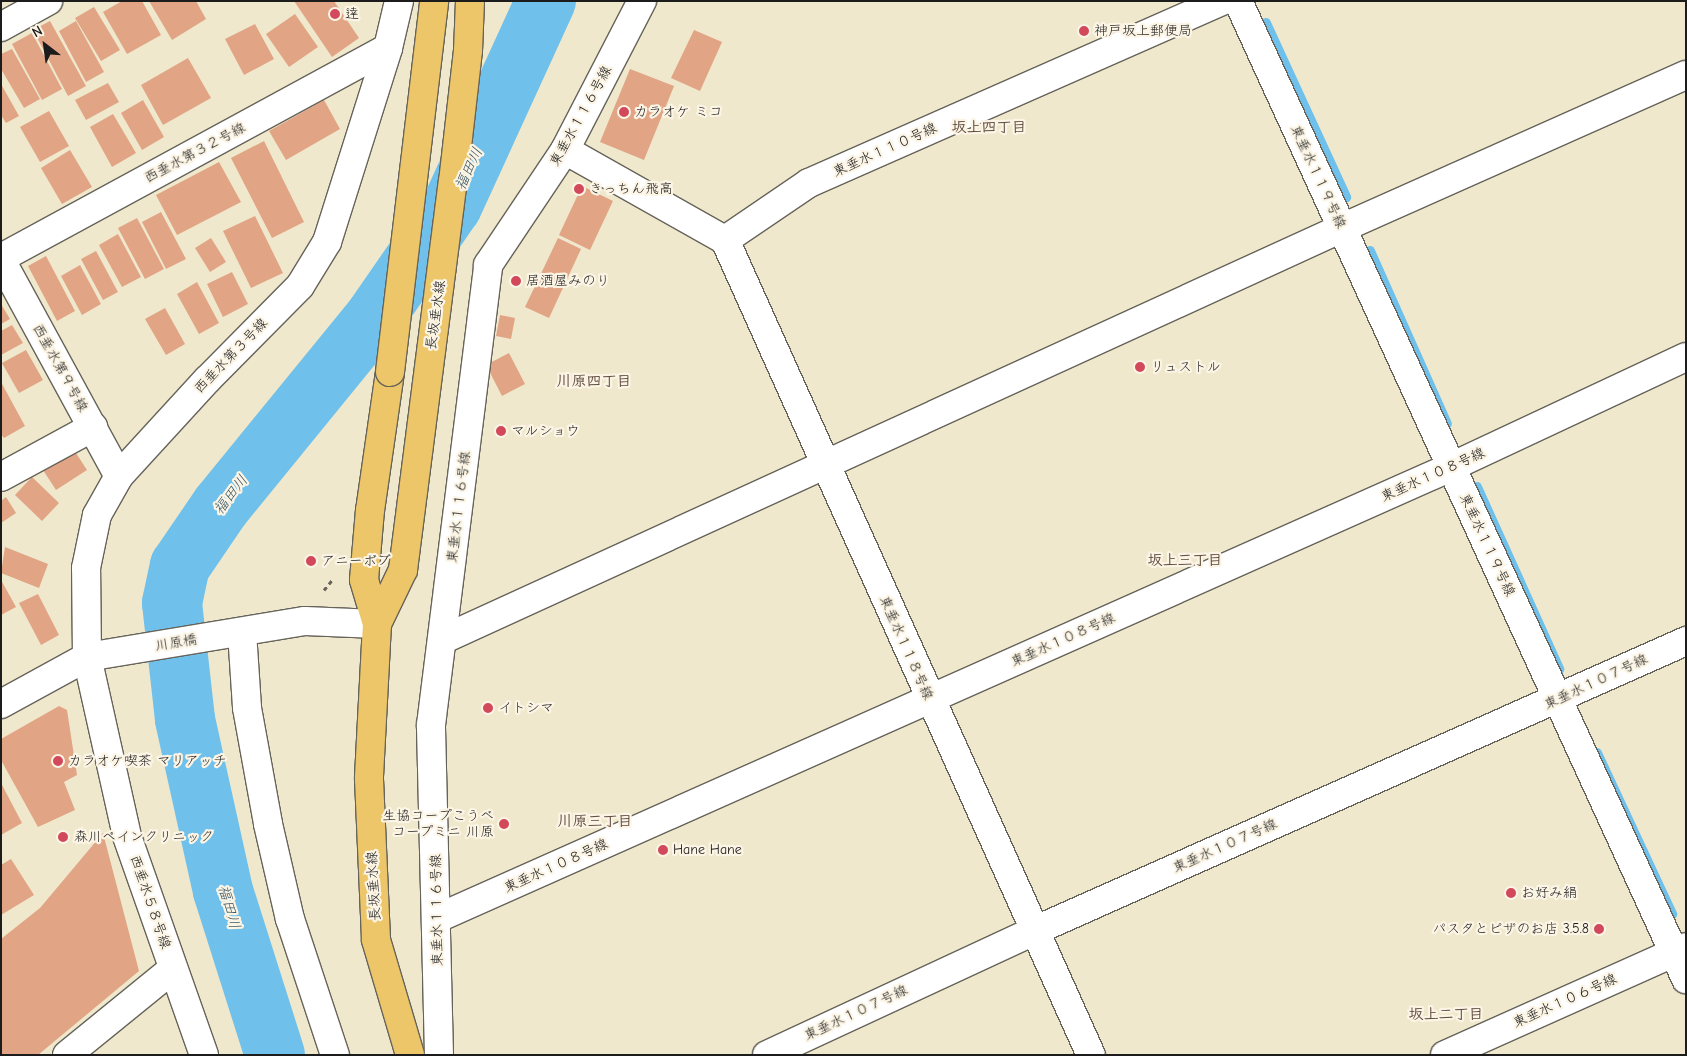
<!DOCTYPE html>
<html>
<head>
<meta charset="utf-8">
<style>
  body { margin:0 }
  #map { position:relative; width:1687px; height:1056px; overflow:hidden; background:#efe8cc; font-family:"Comic Neue","Klee One",sans-serif }
  div>[style] { position:absolute }
  [style*='--x'] { left:calc(var(--x)*1px); top:calc(var(--y)*1px); width:calc(var(--w)*1px); rotate:calc(var(--a)*1deg) }
  .stream>* { height:10px; margin:-5px; padding:0 5px; transform-origin:5px; border-radius:5px; background:#6fc0eb }
  .river>* { height:60px; margin:-30px; padding:0 30px; transform-origin:30px; border-radius:30px; background:#6fc0eb }
  .building>* { inset:0; background:#e1a485 }
  .path>* { height:3px; margin-top:-1.5px; transform-origin:0; background:repeating-linear-gradient(90deg,#66635a 0 4px,transparent 0 8px) }
  .roads { filter:drop-shadow(1px 0 #66635a) drop-shadow(-1px 0 #66635a) drop-shadow(0 1px #66635a) drop-shadow(0 -1px #66635a) }
  .minor>* { height:28px; margin:-14px; padding:0 14px; transform-origin:14px; border-radius:14px; background:#fff }
  .major>* { height:28px; margin:-14px; padding:0 14px; transform-origin:14px; border-radius:14px; background:#ecc669 }
  .bridges { filter:drop-shadow(1px 0 #66635a) drop-shadow(-1px 0 #66635a) drop-shadow(0 1px #66635a) drop-shadow(0 -1px #66635a) }
  .major-bridge>* { height:28px; margin:-14px; padding:0 14px; transform-origin:14px; border-radius:14px; background:#ecc669 }
  .dots>* { width:14px; height:14px; translate:-50% -50%; box-sizing:border-box; border:2px solid #fcf5e5; border-radius:50% }
  span { translate:-50% -50%; white-space:nowrap; text-align:center; line-height:1.15; -webkit-text-stroke:4.5px #fcf5e5; paint-order:stroke }
  .poi-label { font-size:14px; color:#1c1c1c }
  .left { translate:0 -50%; text-align:left }
  .right { translate:-100% -50%; text-align:right }
  .street-label { font-size:14px; color:#1c1c1c }
  .neighbourhood-label { font-size:15px; color:#614c41; font-weight:700 }
  .water-label { font-size:15px; color:#395564; font-style:italic }
  .frame { position:absolute; inset:0; border:2px solid #1c1c1c; pointer-events:none }
  .north { position:absolute; left:20px; top:20px; width:50px; height:50px; -webkit-text-stroke:4px #fcf5e5; paint-order:stroke; rotate:330deg; font-size:14px; font-weight:700; line-height:20px; text-align:center; color:#1c1c1c }
  .north::after { content:''; display:block; margin:auto; width:18px; height:22px; background:#1c1c1c; clip-path:polygon(50% 0,100% 100%,50% 72%,0 100%) }
</style>
</head>
<body>
<div id="map">
  <div class="stream">
    <div style="--x:1266;--y:23;--w:192;--a:65.3"></div>
    <div style="--x:1370;--y:251;--w:189;--a:66"></div>
    <div style="--x:1477;--y:487;--w:200;--a:65.7"></div>
    <div style="--x:1597;--y:753;--w:178;--a:65"></div>
  </div>
  <div class="river">
    <div style="--x:275;--y:1055;--w:172;--a:-107.6"></div>
    <div style="--x:223;--y:891;--w:176;--a:-102.5"></div>
    <div style="--x:185;--y:719;--w:117;--a:-96.4"></div>
    <div style="--x:172;--y:603;--w:38;--a:-78"></div>
    <div style="--x:180;--y:566;--w:73;--a:-55.7"></div>
    <div style="--x:221;--y:506;--w:244;--a:-50.8"></div>
    <div style="--x:375;--y:317;--w:135;--a:-55.3"></div>
    <div style="--x:452;--y:206;--w:226;--a:-65.4"></div>
  </div>
  <div class="building">
    <div style="clip-path:polygon(122px 1px,142px 1px,161px 35px,127px 54px,103px 12px)"></div>
    <div style="clip-path:polygon(149px 1px,196px 1px,206px 19px,172px 40px)"></div>
    <div style="clip-path:polygon(294px 1px,334px 1px,359px 38px,332px 57px)"></div>
    <div style="clip-path:polygon(94px 7px,120px 50px,101px 61px,75px 18px)"></div>
    <div style="clip-path:polygon(295px 14px,318px 47px,289px 67px,266px 34px)"></div>
    <div style="clip-path:polygon(50px 21px,86px 86px,68px 96px,33px 30px)"></div>
    <div style="clip-path:polygon(76px 21px,104px 72px,86px 82px,59px 31px)"></div>
    <div style="clip-path:polygon(255px 24px,274px 59px,244px 75px,225px 39px)"></div>
    <div style="clip-path:polygon(694px 30px,722px 42px,700px 91px,671px 78px)"></div>
    <div style="clip-path:polygon(32px 33px,62px 89px,42px 100px,12px 44px)"></div>
    <div style="clip-path:polygon(12px 49px,40px 99px,24px 108px,1px 69px,1px 54px)"></div>
    <div style="clip-path:polygon(188px 58px,211px 98px,163px 125px,141px 85px)"></div>
    <div style="clip-path:polygon(630px 69px,674px 86px,644px 160px,600px 142px)"></div>
    <div style="clip-path:polygon(108px 83px,119px 102px,86px 120px,75px 100px)"></div>
    <div style="clip-path:polygon(1px 84px,19px 116px,6px 123px,1px 115px)"></div>
    <div style="clip-path:polygon(143px 100px,164px 137px,142px 150px,121px 113px)"></div>
    <div style="clip-path:polygon(324px 100px,340px 129px,286px 160px,269px 131px)"></div>
    <div style="clip-path:polygon(49px 111px,69px 146px,40px 162px,20px 127px)"></div>
    <div style="clip-path:polygon(113px 114px,136px 153px,112px 167px,90px 127px)"></div>
    <div style="clip-path:polygon(264px 141px,304px 222px,272px 238px,231px 158px)"></div>
    <div style="clip-path:polygon(70px 150px,92px 187px,62px 204px,41px 168px)"></div>
    <div style="clip-path:polygon(219px 162px,241px 202px,177px 235px,156px 195px)"></div>
    <div style="clip-path:polygon(582px 186px,613px 201px,590px 250px,559px 235px)"></div>
    <div style="clip-path:polygon(161px 212px,186px 259px,166px 269px,142px 222px)"></div>
    <div style="clip-path:polygon(255px 216px,283px 273px,251px 288px,223px 231px)"></div>
    <div style="clip-path:polygon(137px 218px,164px 269px,145px 279px,118px 228px)"></div>
    <div style="clip-path:polygon(118px 234px,141px 277px,122px 287px,99px 245px)"></div>
    <div style="clip-path:polygon(211px 238px,226px 262px,210px 272px,195px 248px)"></div>
    <div style="clip-path:polygon(558px 238px,581px 249px,549px 318px,525px 307px)"></div>
    <div style="clip-path:polygon(96px 251px,118px 292px,103px 300px,81px 259px)"></div>
    <div style="clip-path:polygon(46px 256px,75px 311px,57px 321px,28px 266px)"></div>
    <div style="clip-path:polygon(80px 265px,101px 304px,82px 315px,61px 276px)"></div>
    <div style="clip-path:polygon(232px 272px,248px 304px,223px 317px,207px 284px)"></div>
    <div style="clip-path:polygon(197px 282px,219px 323px,199px 334px,177px 294px)"></div>
    <div style="clip-path:polygon(1px 304px,10px 319px,1px 324px)"></div>
    <div style="clip-path:polygon(165px 308px,185px 344px,166px 355px,145px 319px)"></div>
    <div style="clip-path:polygon(500px 315px,515px 318px,511px 339px,496px 336px)"></div>
    <div style="clip-path:polygon(12px 325px,23px 343px,1px 355px,1px 331px)"></div>
    <div style="clip-path:polygon(26px 350px,43px 380px,19px 393px,2px 363px)"></div>
    <div style="clip-path:polygon(509px 353px,525px 384px,502px 396px,486px 365px)"></div>
    <div style="clip-path:polygon(1px 382px,25px 426px,4px 438px,1px 434px)"></div>
    <div style="clip-path:polygon(74px 450px,87px 470px,56px 490px,43px 470px)"></div>
    <div style="clip-path:polygon(32px 477px,59px 503px,42px 521px,15px 495px)"></div>
    <div style="clip-path:polygon(6px 497px,16px 513px,1px 523px,1px 501px)"></div>
    <div style="clip-path:polygon(5px 547px,48px 564px,39px 588px,1px 573px)"></div>
    <div style="clip-path:polygon(1px 580px,16px 607px,1px 615px)"></div>
    <div style="clip-path:polygon(38px 594px,59px 635px,41px 645px,19px 603px)"></div>
    <div style="clip-path:polygon(59px 706px,67px 710px,77px 775px,64px 782px,75px 810px,38px 827px,1px 760px,1px 739px)"></div>
    <div style="clip-path:polygon(1px 783px,22px 823px,1px 835px)"></div>
    <div style="clip-path:polygon(103px 833px,139px 971px,38px 1055px,1px 1055px,1px 939px,40px 908px)"></div>
    <div style="clip-path:polygon(11px 859px,34px 895px,1px 915px,1px 865px)"></div>
  </div>
  <div class="path">
    <div style="--x:324;--y:590;--w:14;--a:-51"></div>
  </div>
  <div class="roads">
    <div class="minor">
      <div style="--x:1238;--y:1;--w:1076;--a:65.39"></div>
      <div style="--x:1;--y:27;--w:54;--a:-29"></div>
      <div style="--x:565;--y:150;--w:184;--a:29.4"></div>
      <div style="--x:725;--y:240;--w:102;--a:-34.2"></div>
      <div style="--x:809;--y:183;--w:451;--a:-23.8"></div>
      <div style="--x:725;--y:240;--w:893;--a:65.82"></div>
      <div style="--x:1;--y:258;--w:440;--a:-28.5"></div>
      <div style="--x:1;--y:260;--w:246;--a:61.4"></div>
      <div style="--x:1;--y:477;--w:105;--a:-28.5"></div>
      <div style="--x:242;--y:632;--w:76;--a:86.2"></div>
      <div style="--x:247;--y:708;--w:118;--a:79.7"></div>
      <div style="--x:268;--y:824;--w:98;--a:77"></div>
      <div style="--x:290;--y:919;--w:143;--a:71.7"></div>
      <div style="--x:444;--y:639;--w:988;--a:-24.59"></div>
      <div style="--x:1342;--y:228;--w:376;--a:-24"></div>
      <div style="--x:1;--y:704;--w:98;--a:-28.7"></div>
      <div style="--x:87;--y:657;--w:221;--a:-9.4"></div>
      <div style="--x:305;--y:621;--w:72;--a:2.4"></div>
      <div style="--x:438;--y:918;--w:1109;--a:-24"></div>
      <div style="--x:1451;--y:467;--w:259;--a:-25.1"></div>
      <div style="--x:67;--y:1055;--w:136;--a:-39.1"></div>
      <div style="--x:204;--y:1055;--w:232;--a:-109.4"></div>
      <div style="--x:127;--y:836;--w:183;--a:-102.6"></div>
      <div style="--x:87;--y:657;--w:89;--a:-90.6"></div>
      <div style="--x:86;--y:568;--w:54;--a:-78.3"></div>
      <div style="--x:97;--y:515;--w:45;--a:-60.6"></div>
      <div style="--x:119;--y:476;--w:130;--a:-47.5"></div>
      <div style="--x:207;--y:380;--w:132;--a:-45.3"></div>
      <div style="--x:300;--y:286;--w:52;--a:-58.5"></div>
      <div style="--x:327;--y:242;--w:203;--a:-72.5"></div>
      <div style="--x:388;--y:48;--w:48;--a:-76.8"></div>
      <div style="--x:439;--y:1055;--w:330;--a:-91.4"></div>
      <div style="--x:431;--y:725;--w:464;--a:-82.9"></div>
      <div style="--x:488;--y:265;--w:138;--a:-56.2"></div>
      <div style="--x:565;--y:150;--w:168;--a:-62.7"></div>
      <div style="--x:767;--y:1055;--w:294;--a:-24.9"></div>
      <div style="--x:1034;--y:931;--w:714;--a:-23.98"></div>
      <div style="--x:1445;--y:1055;--w:264;--a:-24.1"></div>
    </div>
    <div class="major">
      <div style="--x:390;--y:372;--w:139;--a:98.2"></div>
      <div style="--x:370;--y:510;--w:70;--a:94.9"></div>
      <div style="--x:364;--y:580;--w:46;--a:73.5"></div>
      <div style="--x:377;--y:624;--w:155;--a:93"></div>
      <div style="--x:369;--y:779;--w:161;--a:87.5"></div>
      <div style="--x:376;--y:940;--w:120;--a:73.5"></div>
      <div style="--x:377;--y:624;--w:60;--a:-64.3"></div>
      <div style="--x:403;--y:570;--w:391;--a:-82.7"></div>
      <div style="--x:453;--y:182;--w:132;--a:-83.5"></div>
      <div style="--x:468;--y:51;--w:50;--a:-87.7"></div>
    </div>
  </div>
  <div class="bridges">
    <div class="major-bridge">
      <div style="--x:390;--y:372;--w:374;--a:-83.2"></div>
    </div>
  </div>
  <div class="dots">
    <div style="left:335px;top:14px;background:#d1495b"></div>
    <div style="left:1084px;top:31px;background:#d1495b"></div>
    <div style="left:624px;top:112px;background:#d1495b"></div>
    <div style="left:579px;top:189px;background:#d1495b"></div>
    <div style="left:516px;top:281px;background:#d1495b"></div>
    <div style="left:1140px;top:367px;background:#d1495b"></div>
    <div style="left:501px;top:431px;background:#d1495b"></div>
    <div style="left:311px;top:561px;background:#d1495b"></div>
    <div style="left:488px;top:708px;background:#d1495b"></div>
    <div style="left:58px;top:761px;background:#d1495b"></div>
    <div style="left:504px;top:824px;background:#d1495b"></div>
    <div style="left:63px;top:837px;background:#d1495b"></div>
    <div style="left:663px;top:850px;background:#d1495b"></div>
    <div style="left:1511px;top:893px;background:#d1495b"></div>
    <div style="left:1599px;top:929px;background:#d1495b"></div>
  </div>
  <div class="poi-label">
    <span class="left" style="left:345px;top:14px">逹</span>
    <span class="left" style="left:1094px;top:31px">神戸坂上郵便局</span>
    <span class="left" style="left:634px;top:112px">カラオケ ミコ</span>
    <span class="left" style="left:589px;top:189px">きっちん飛高</span>
    <span class="left" style="left:526px;top:281px">居酒屋みのり</span>
    <span class="left" style="left:1150px;top:367px">リュストル</span>
    <span class="left" style="left:511px;top:431px">マルショウ</span>
    <span class="left" style="left:321px;top:561px">アニーボブ</span>
    <span class="left" style="left:498px;top:708px">イトシマ</span>
    <span class="left" style="left:68px;top:761px">カラオケ喫茶 マリアッチ</span>
    <span class="right" style="left:494px;top:824px">生協コープこうべ<br>コープミニ 川原</span>
    <span class="left" style="left:74px;top:837px">森川ペインクリニック</span>
    <span class="left" style="left:673px;top:850px">Hane Hane</span>
    <span class="left" style="left:1521px;top:893px">お好み絹</span>
    <span class="right" style="left:1589px;top:929px">パスタとピザのお店 3.5.8</span>
  </div>
  <div class="street-label">
    <span style="left:581px;top:116px;rotate:-61deg">東垂水１１６号線</span>
    <span style="left:885px;top:150px;rotate:-24deg">東垂水１１０号線</span>
    <span style="left:195px;top:153px;rotate:-28deg">西垂水第３２号線</span>
    <span style="left:1318px;top:177px;rotate:65deg">東垂水１１９号線</span>
    <span style="left:436px;top:315px;rotate:-82deg">長坂垂水線</span>
    <span style="left:231px;top:356px;rotate:-46deg">西垂水第３号線</span>
    <span style="left:60px;top:368px;rotate:61deg">西垂水第９号線</span>
    <span style="left:1433px;top:475px;rotate:-24deg">東垂水１０８号線</span>
    <span style="left:459px;top:507px;rotate:-83deg">東垂水１１６号線</span>
    <span style="left:1487px;top:545px;rotate:65deg">東垂水１１９号線</span>
    <span style="left:1063px;top:640px;rotate:-24deg">東垂水１０８号線</span>
    <span style="left:176px;top:643px;rotate:-9deg">川原橋</span>
    <span style="left:906px;top:648px;rotate:66deg">東垂水１１８号線</span>
    <span style="left:1596px;top:682px;rotate:-25deg">東垂水１０７号線</span>
    <span style="left:1225px;top:846px;rotate:-24deg">東垂水１０７号線</span>
    <span style="left:556px;top:866px;rotate:-24deg">東垂水１０８号線</span>
    <span style="left:374px;top:886px;rotate:-93deg">長坂垂水線</span>
    <span style="left:150px;top:902px;rotate:71deg">西垂水５８号線</span>
    <span style="left:437px;top:910px;rotate:-91deg">東垂水１１６号線</span>
    <span style="left:1565px;top:1001px;rotate:-24deg">東垂水１０６号線</span>
    <span style="left:856px;top:1013px;rotate:-25deg">東垂水１０７号線</span>
  </div>
  <div class="neighbourhood-label">
    <span style="left:989px;top:128px">坂上四丁目</span>
    <span style="left:594px;top:382px">川原四丁目</span>
    <span style="left:1185px;top:561px">坂上三丁目</span>
    <span style="left:595px;top:822px">川原三丁目</span>
    <span style="left:1446px;top:1015px">坂上二丁目</span>
  </div>
  <div class="water-label">
    <span style="left:469px;top:169px;rotate:-65deg">福田川</span>
    <span style="left:231px;top:495px;rotate:-52deg">福田川</span>
    <span style="left:229px;top:907px;rotate:74deg">福田川</span>
  </div>
  <div class="frame"></div>
  <div class="north">N</div>
</div>
</body>
</html>
